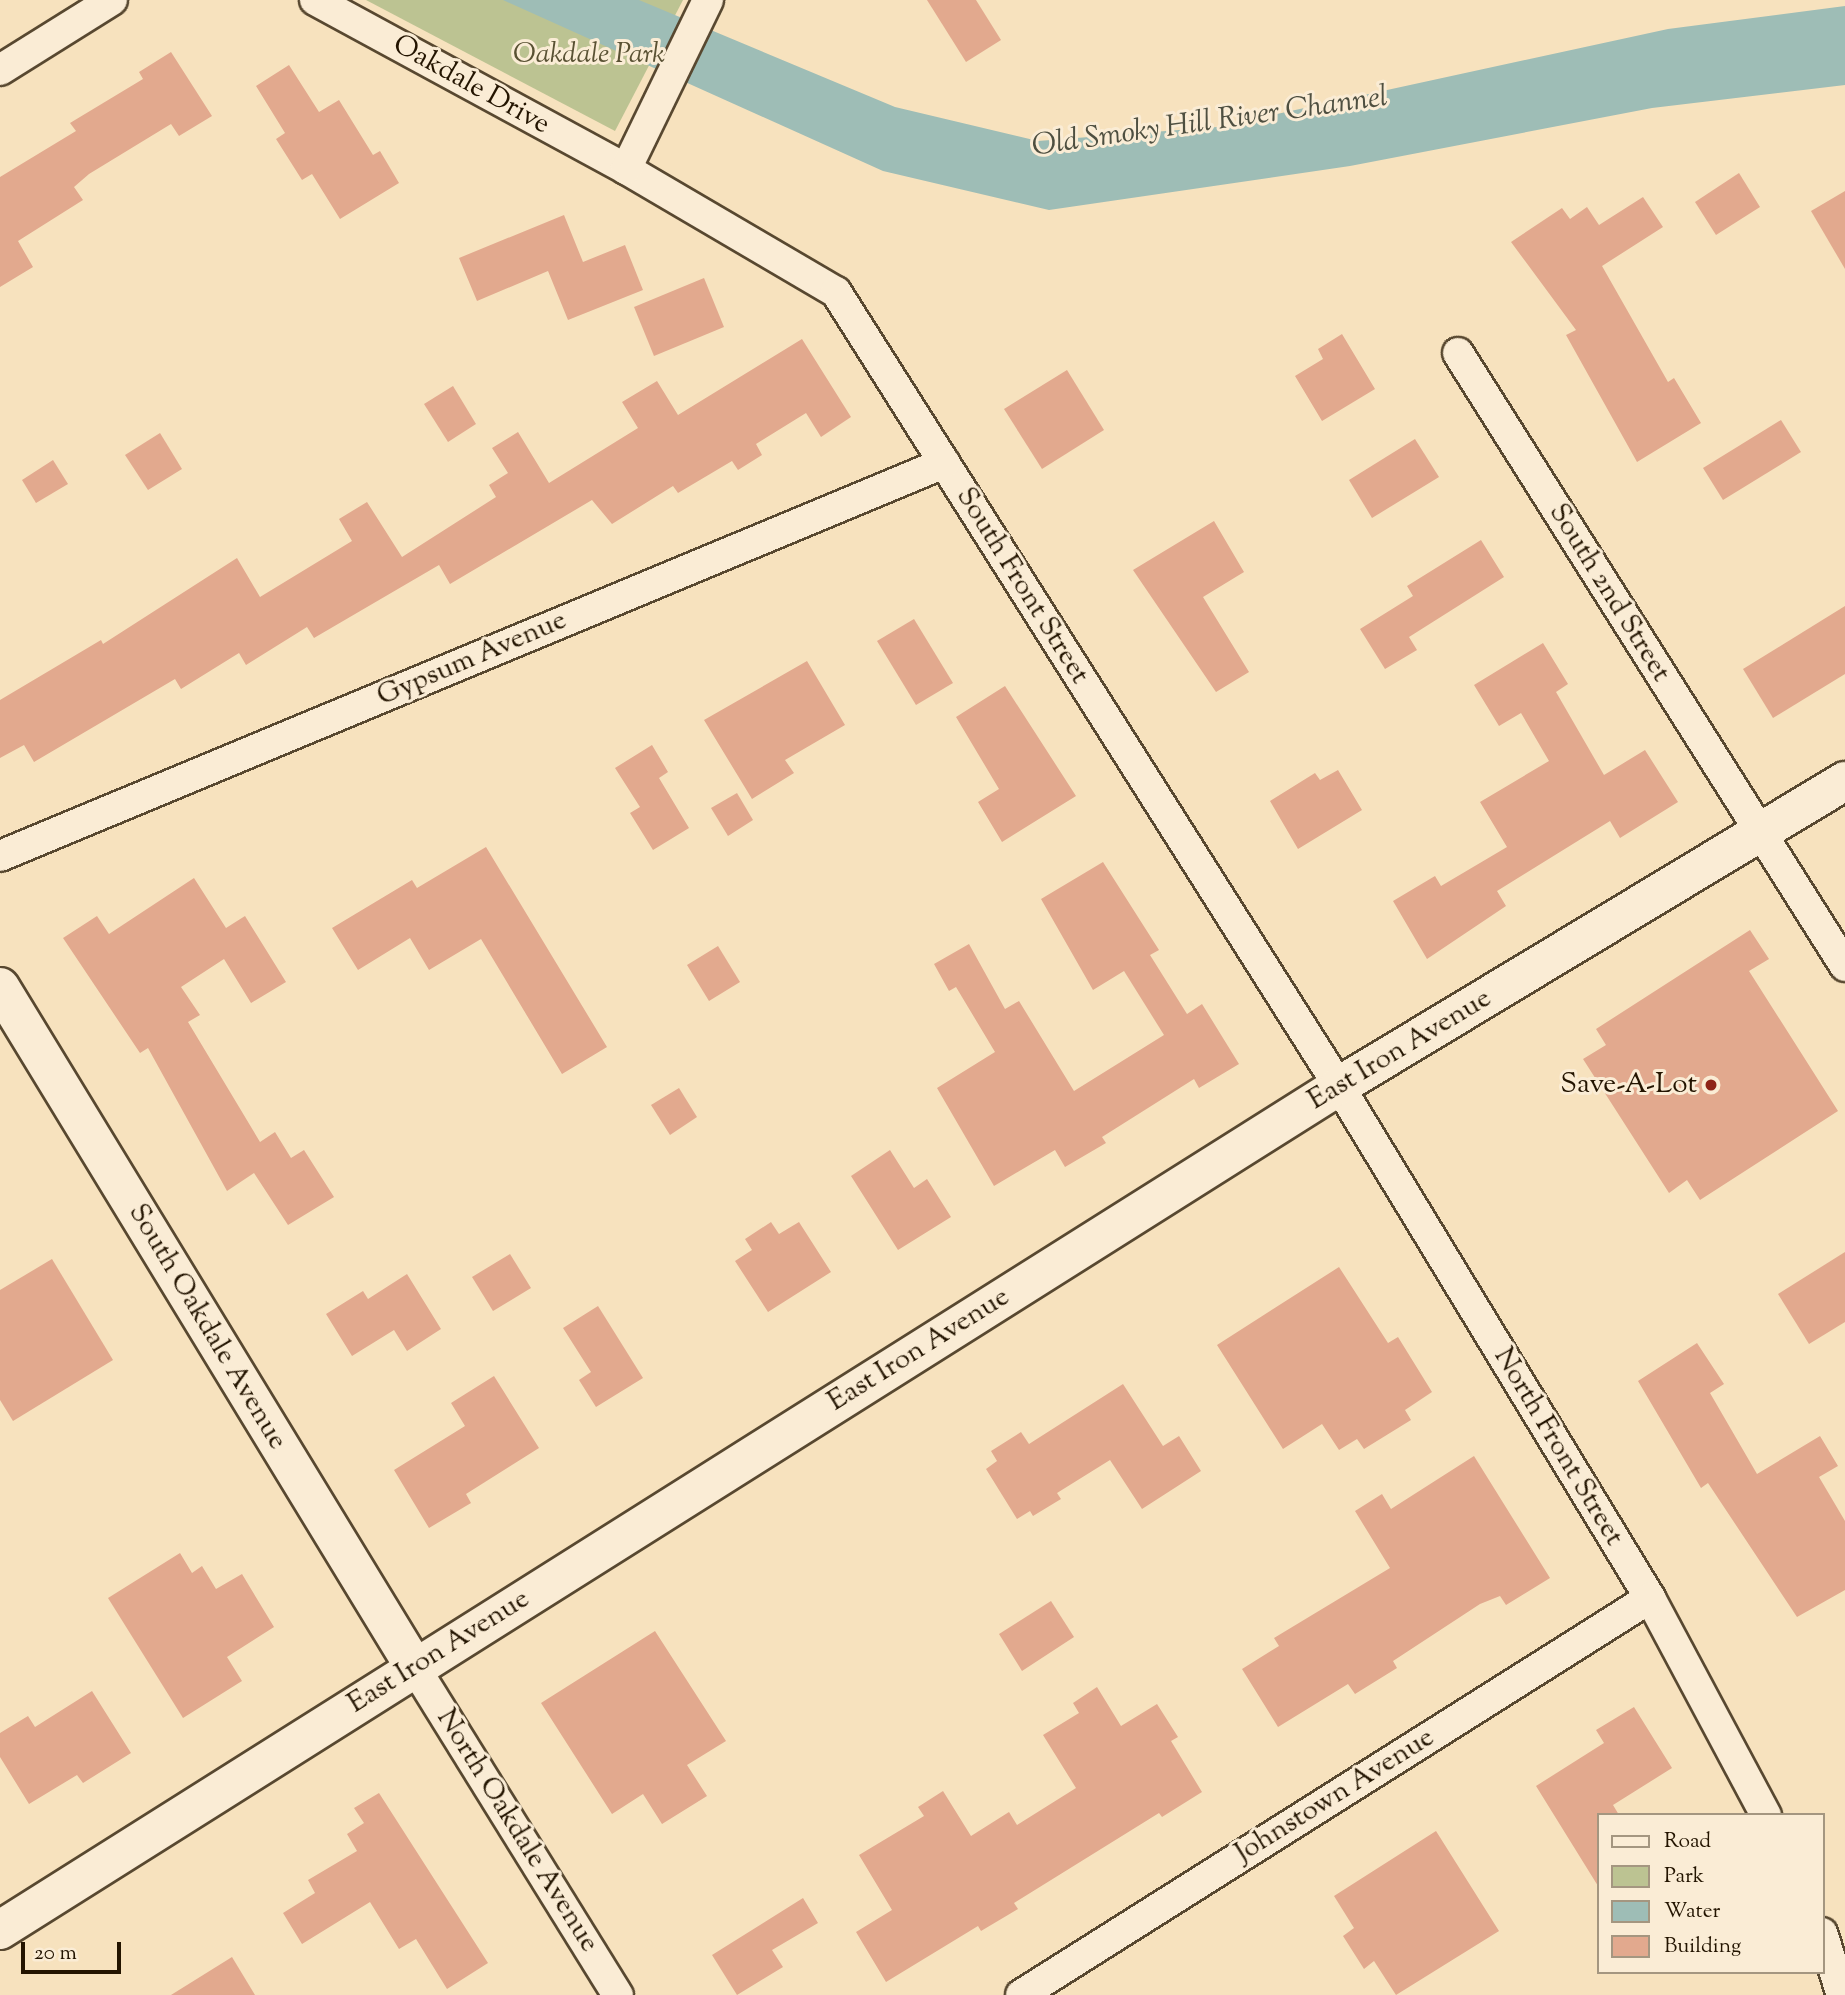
<!DOCTYPE html>
<html>
<head>
<meta charset="utf-8">
<style>
  body { margin:0 }
  #map { position:relative; width:1845px; height:1995px; overflow:hidden; background:#f7e2be; font-family:"Sorts Mill Goudy",serif }
  div>[style] { position:absolute }
  [style*='--x'] { left:calc(var(--x)*1px); top:calc(var(--y)*1px); width:calc(var(--w)*1px); rotate:calc(var(--a)*1deg) }
  .green>* { inset:0; background:#bcc392 }
  .water>* { inset:0; background:#9ebdb6 }
  .building>* { inset:0; background:#e2a98e }
  .roads { filter:drop-shadow(2px 0 #584830) drop-shadow(-2px 0 #584830) drop-shadow(0 2px #584830) drop-shadow(0 -2px #584830) }
  .street>* { height:30px; margin:-15px; padding:0 15px; transform-origin:15px; border-radius:15px; background:#faecd5 }
  .secondary>* { height:38px; margin:-19px; padding:0 19px; transform-origin:19px; border-radius:19px; background:#faecd5 }
  .dots>* { width:19px; height:19px; translate:-50% -50%; box-sizing:border-box; border:4px solid #faecd5; border-radius:50% }
  span { translate:-50% -50%; white-space:nowrap; text-align:center; line-height:1.15; -webkit-text-stroke:6px #faecd5; paint-order:stroke }
  .park-label { font-size:28px; color:#595133; font-style:italic }
  .street-label { font-size:28px; color:#231400 }
  .poi-label { font-size:28px; color:#231400 }
  .right { translate:-100% -50%; text-align:right }
  .water-label { font-size:30px; color:#4e4f40; font-style:italic }
  .legend { position:absolute; left:1597px; top:1813px; width:228px; height:161px; box-sizing:border-box; background:#faecd5; border:2px solid #a49680; margin:0; padding:9px 12px; list-style:none; font-size:21px; color:#231400 }
  .legend li { display:flex; align-items:center; gap:14px; height:35px }
  .legend b { width:35px; border:2px solid #a49680 }
  .scale { position:absolute; left:21px; top:1942px; width:100px; height:32px; box-sizing:border-box; border:4px solid #231400; border-top:0; padding-left:9px; font-size:21px; line-height:24px; white-space:nowrap; color:#231400; -webkit-text-stroke:5px #faecd5; paint-order:stroke }
</style>
</head>
<body>
<div id="map">
  <div class="green">
    <div style="clip-path:polygon(366px 0,683px 0,615px 131px)"></div>
  </div>
  <div class="water">
    <div style="clip-path:polygon(503px 0,639px 0,895px 107px,1038px 141px,1217px 127px,1668px 29px,1845px 6px,1845px 85px,1652px 108px,1350px 166px,1049px 210px,883px 171px)"></div>
  </div>
  <div class="building">
    <div style="clip-path:polygon(927px 0,976px 0,1001px 40px,966px 62px)"></div>
    <div style="clip-path:polygon(171px 52px,212px 116px,179px 136px,171px 124px,89px 174px,74px 187px,83px 200px,18px 241px,33px 267px,0 287px,0 177px,76px 131px,70px 123px,143px 79px,139px 72px)"></div>
    <div style="clip-path:polygon(289px 65px,319px 112px,339px 100px,373px 155px,380px 151px,399px 183px,340px 219px,312px 174px,302px 180px,276px 139px,285px 133px,256px 86px)"></div>
    <div style="clip-path:polygon(1739px 173px,1760px 207px,1716px 235px,1695px 202px)"></div>
    <div style="clip-path:polygon(1845px 191px,1845px 269px,1811px 211px)"></div>
    <div style="clip-path:polygon(1643px 197px,1663px 227px,1602px 266px,1668px 382px,1674px 378px,1701px 423px,1637px 462px,1566px 335px,1576px 330px,1511px 242px,1562px 208px,1570px 219px,1587px 207px,1599px 225px)"></div>
    <div style="clip-path:polygon(564px 215px,583px 262px,625px 245px,643px 290px,568px 320px,548px 271px,477px 301px,459px 258px)"></div>
    <div style="clip-path:polygon(704px 278px,724px 327px,654px 356px,634px 307px)"></div>
    <div style="clip-path:polygon(1342px 334px,1375px 389px,1322px 421px,1295px 376px,1323px 359px,1318px 349px)"></div>
    <div style="clip-path:polygon(802px 339px,851px 417px,821px 437px,806px 413px,756px 444px,762px 455px,738px 470px,732px 461px,678px 493px,673px 486px,612px 524px,592px 500px,450px 584px,439px 565px,314px 638px,307px 627px,246px 665px,239px 653px,181px 689px,175px 679px,34px 762px,24px 745px,0 758px,0 700px,101px 640px,103px 644px,237px 558px,260px 597px,352px 541px,339px 519px,367px 502px,402px 557px,496px 497px,489px 485px,508px 473px,492px 448px,518px 432px,549px 483px,638px 428px,622px 402px,657px 381px,678px 415px)"></div>
    <div style="clip-path:polygon(1067px 370px,1104px 430px,1042px 469px,1004px 409px)"></div>
    <div style="clip-path:polygon(453px 386px,476px 424px,448px 442px,424px 404px)"></div>
    <div style="clip-path:polygon(1781px 420px,1801px 452px,1723px 500px,1703px 468px)"></div>
    <div style="clip-path:polygon(160px 433px,182px 469px,148px 490px,125px 455px)"></div>
    <div style="clip-path:polygon(1415px 439px,1439px 477px,1372px 518px,1349px 480px)"></div>
    <div style="clip-path:polygon(53px 460px,68px 484px,36px 503px,22px 480px)"></div>
    <div style="clip-path:polygon(1214px 521px,1244px 572px,1203px 597px,1249px 672px,1216px 692px,1133px 570px)"></div>
    <div style="clip-path:polygon(1481px 540px,1504px 577px,1409px 637px,1417px 650px,1385px 669px,1360px 629px,1413px 596px,1407px 586px)"></div>
    <div style="clip-path:polygon(1845px 606px,1845px 674px,1773px 718px,1743px 669px)"></div>
    <div style="clip-path:polygon(914px 619px,953px 683px,916px 705px,877px 641px)"></div>
    <div style="clip-path:polygon(1543px 643px,1568px 684px,1556px 692px,1604px 775px,1645px 750px,1678px 802px,1620px 838px,1610px 821px,1497px 891px,1506px 906px,1427px 959px,1393px 901px,1435px 876px,1441px 886px,1507px 847px,1480px 802px,1549px 761px,1521px 713px,1499px 726px,1474px 685px)"></div>
    <div style="clip-path:polygon(807px 661px,845px 725px,785px 760px,794px 773px,752px 799px,704px 720px)"></div>
    <div style="clip-path:polygon(1005px 686px,1076px 796px,1002px 842px,978px 802px,999px 789px,956px 717px)"></div>
    <div style="clip-path:polygon(652px 745px,668px 772px,659px 778px,689px 828px,653px 850px,630px 813px,640px 807px,615px 768px)"></div>
    <div style="clip-path:polygon(1338px 770px,1362px 810px,1298px 849px,1270px 801px,1315px 773px,1320px 780px)"></div>
    <div style="clip-path:polygon(737px 793px,753px 820px,728px 836px,711px 808px)"></div>
    <div style="clip-path:polygon(486px 847px,607px 1047px,562px 1074px,481px 939px,429px 970px,410px 938px,358px 970px,332px 928px,412px 880px,417px 888px)"></div>
    <div style="clip-path:polygon(1103px 862px,1159px 950px,1150px 955px,1187px 1014px,1202px 1004px,1239px 1064px,1199px 1088px,1194px 1079px,1102px 1137px,1106px 1143px,1065px 1167px,1055px 1150px,994px 1186px,937px 1088px,995px 1052px,956px 987px,949px 991px,934px 964px,969px 944px,1005px 1009px,1019px 1001px,1074px 1091px,1164px 1035px,1124px 971px,1093px 990px,1041px 899px)"></div>
    <div style="clip-path:polygon(194px 878px,226px 928px,245px 916px,286px 982px,251px 1003px,224px 959px,181px 987px,200px 1015px,188px 1022px,260px 1142px,275px 1132px,291px 1158px,304px 1150px,334px 1197px,288px 1225px,254px 1173px,227px 1191px,148px 1048px,140px 1053px,63px 938px,97px 916px,109px 934px)"></div>
    <div style="clip-path:polygon(1750px 930px,1769px 959px,1749px 971px,1838px 1111px,1700px 1200px,1687px 1180px,1669px 1193px,1583px 1059px,1606px 1045px,1596px 1029px)"></div>
    <div style="clip-path:polygon(718px 946px,740px 982px,709px 1001px,687px 965px)"></div>
    <div style="clip-path:polygon(679px 1088px,697px 1117px,670px 1135px,651px 1105px)"></div>
    <div style="clip-path:polygon(890px 1150px,914px 1188px,927px 1179px,951px 1217px,898px 1250px,851px 1176px)"></div>
    <div style="clip-path:polygon(771px 1222px,779px 1234px,799px 1222px,831px 1272px,768px 1312px,735px 1261px,752px 1250px,745px 1239px)"></div>
    <div style="clip-path:polygon(1845px 1252px,1845px 1322px,1809px 1344px,1778px 1294px)"></div>
    <div style="clip-path:polygon(510px 1254px,531px 1288px,493px 1311px,472px 1277px)"></div>
    <div style="clip-path:polygon(52px 1259px,113px 1360px,13px 1421px,0 1400px,0 1290px)"></div>
    <div style="clip-path:polygon(1339px 1267px,1388px 1343px,1398px 1337px,1432px 1392px,1405px 1410px,1411px 1420px,1364px 1449px,1357px 1439px,1339px 1450px,1322px 1424px,1283px 1449px,1217px 1345px)"></div>
    <div style="clip-path:polygon(407px 1274px,441px 1329px,407px 1351px,394px 1330px,352px 1356px,326px 1314px,363px 1291px,368px 1299px)"></div>
    <div style="clip-path:polygon(598px 1306px,643px 1378px,596px 1407px,579px 1380px,591px 1372px,563px 1328px)"></div>
    <div style="clip-path:polygon(1697px 1343px,1724px 1384px,1710px 1393px,1757px 1474px,1820px 1436px,1838px 1466px,1819px 1477px,1845px 1521px,1845px 1590px,1797px 1617px,1708px 1483px,1701px 1488px,1638px 1381px)"></div>
    <div style="clip-path:polygon(494px 1376px,539px 1448px,466px 1494px,471px 1503px,429px 1528px,394px 1470px,465px 1426px,451px 1403px)"></div>
    <div style="clip-path:polygon(1123px 1384px,1163px 1446px,1179px 1436px,1201px 1471px,1142px 1509px,1110px 1460px,1057px 1493px,1061px 1499px,1033px 1516px,1030px 1511px,1017px 1519px,986px 1469px,997px 1461px,991px 1451px,1021px 1432px,1029px 1444px)"></div>
    <div style="clip-path:polygon(1474px 1456px,1550px 1578px,1506px 1605px,1500px 1596px,1480px 1604px,1393px 1661px,1397px 1668px,1355px 1694px,1348px 1684px,1278px 1727px,1242px 1669px,1279px 1646px,1274px 1638px,1390px 1568px,1355px 1511px,1382px 1494px,1391px 1509px)"></div>
    <div style="clip-path:polygon(180px 1553px,192px 1573px,202px 1566px,216px 1589px,242px 1574px,274px 1627px,227px 1657px,242px 1681px,183px 1718px,108px 1598px)"></div>
    <div style="clip-path:polygon(1051px 1601px,1074px 1637px,1022px 1671px,999px 1634px)"></div>
    <div style="clip-path:polygon(655px 1631px,726px 1741px,687px 1765px,707px 1796px,662px 1824px,643px 1794px,612px 1814px,541px 1703px)"></div>
    <div style="clip-path:polygon(1097px 1687px,1121px 1726px,1157px 1704px,1178px 1737px,1171px 1741px,1202px 1792px,1162px 1817px,1159px 1813px,1014px 1903px,1018px 1909px,981px 1931px,978px 1926px,886px 1982px,856px 1932px,892px 1910px,859px 1855px,924px 1816px,918px 1807px,943px 1791px,971px 1836px,1009px 1812px,1017px 1825px,1076px 1788px,1043px 1735px,1079px 1713px,1073px 1703px)"></div>
    <div style="clip-path:polygon(92px 1691px,131px 1753px,83px 1783px,77px 1775px,29px 1804px,0 1757px,0 1733px,28px 1716px,35px 1727px)"></div>
    <div style="clip-path:polygon(1634px 1707px,1672px 1768px,1613px 1805px,1619px 1815px,1598px 1815px,1598px 1886px,1536px 1786px,1604px 1743px,1596px 1730px)"></div>
    <div style="clip-path:polygon(379px 1793px,488px 1963px,447px 1989px,416px 1939px,399px 1949px,370px 1902px,302px 1944px,283px 1913px,315px 1893px,308px 1880px,357px 1851px,347px 1834px,364px 1823px,354px 1808px)"></div>
    <div style="clip-path:polygon(1436px 1831px,1499px 1931px,1396px 1995px,1374px 1961px,1364px 1969px,1343px 1936px,1354px 1928px,1334px 1896px)"></div>
    <div style="clip-path:polygon(803px 1898px,818px 1923px,772px 1950px,783px 1967px,737px 1995px,712px 1955px)"></div>
    <div style="clip-path:polygon(232px 1957px,255px 1995px,171px 1995px)"></div>
  </div>
  <div class="roads">
    <div class="street">
      <div style="--x:315;--y:0;--w:354;--a:28.5"></div>
      <div style="--x:626;--y:169;--w:243;--a:30.4"></div>
      <div style="--x:836;--y:292;--w:940;--a:57.65"></div>
      <div style="--x:1339;--y:1086;--w:599;--a:58.72"></div>
      <div style="--x:1650;--y:1598;--w:246;--a:61.9"></div>
      <div style="--x:0;--y:70;--w:132;--a:-32"></div>
      <div style="--x:626;--y:169;--w:188;--a:-64.1"></div>
      <div style="--x:1458;--y:353;--w:725;--a:57.73"></div>
      <div style="--x:0;--y:856;--w:1023;--a:-22.6"></div>
      <div style="--x:415;--y:1668;--w:385;--a:58.2"></div>
      <div style="--x:1822;--y:1933;--w:65;--a:72.1"></div>
      <div style="--x:1021;--y:1995;--w:744;--a:-32.26"></div>
    </div>
    <div class="secondary">
      <div style="--x:0;--y:987;--w:797;--a:58.64"></div>
      <div style="--x:0;--y:1930;--w:1583;--a:-32.22"></div>
      <div style="--x:1339;--y:1086;--w:591;--a:-31.08"></div>
    </div>
  </div>
  <div class="dots">
    <div style="left:1711px;top:1085px;background:#8f2418"></div>
  </div>
  <div class="park-label">
    <span style="left:589px;top:55px">Oakdale Park</span>
  </div>
  <div class="street-label">
    <span style="left:471px;top:85px;rotate:29deg">Oakdale Drive</span>
    <span style="left:1022px;top:586px;rotate:58deg">South Front Street</span>
    <span style="left:1609px;top:593px;rotate:58deg">South 2nd Street</span>
    <span style="left:472px;top:659px;rotate:-23deg">Gypsum Avenue</span>
    <span style="left:1400px;top:1050px;rotate:-31deg">East Iron Avenue</span>
    <span style="left:207px;top:1327px;rotate:59deg">South Oakdale Avenue</span>
    <span style="left:919px;top:1350px;rotate:-32deg">East Iron Avenue</span>
    <span style="left:1558px;top:1447px;rotate:59deg">North Front Street</span>
    <span style="left:439px;top:1652px;rotate:-32deg">East Iron Avenue</span>
    <span style="left:1335px;top:1796px;rotate:-32deg">Johnstown Avenue</span>
    <span style="left:517px;top:1831px;rotate:58deg">North Oakdale Avenue</span>
  </div>
  <div class="poi-label">
    <span class="right" style="left:1697px;top:1085px">Save-A-Lot</span>
  </div>
  <div class="water-label">
    <span style="left:1210px;top:123px;rotate:-8deg">Old Smoky Hill River Channel</span>
  </div>
  <ul class="legend">
  <li><b style="height:9px;background:#faecd5"></b>Road</li>
  <li><b style="height:19px;background:#bcc392"></b>Park</li>
  <li><b style="height:19px;background:#9ebdb6"></b>Water</li>
  <li><b style="height:19px;background:#e2a98e"></b>Building</li>
  </ul>
  <div class="scale">20 m</div>
</div>
</body>
</html>
